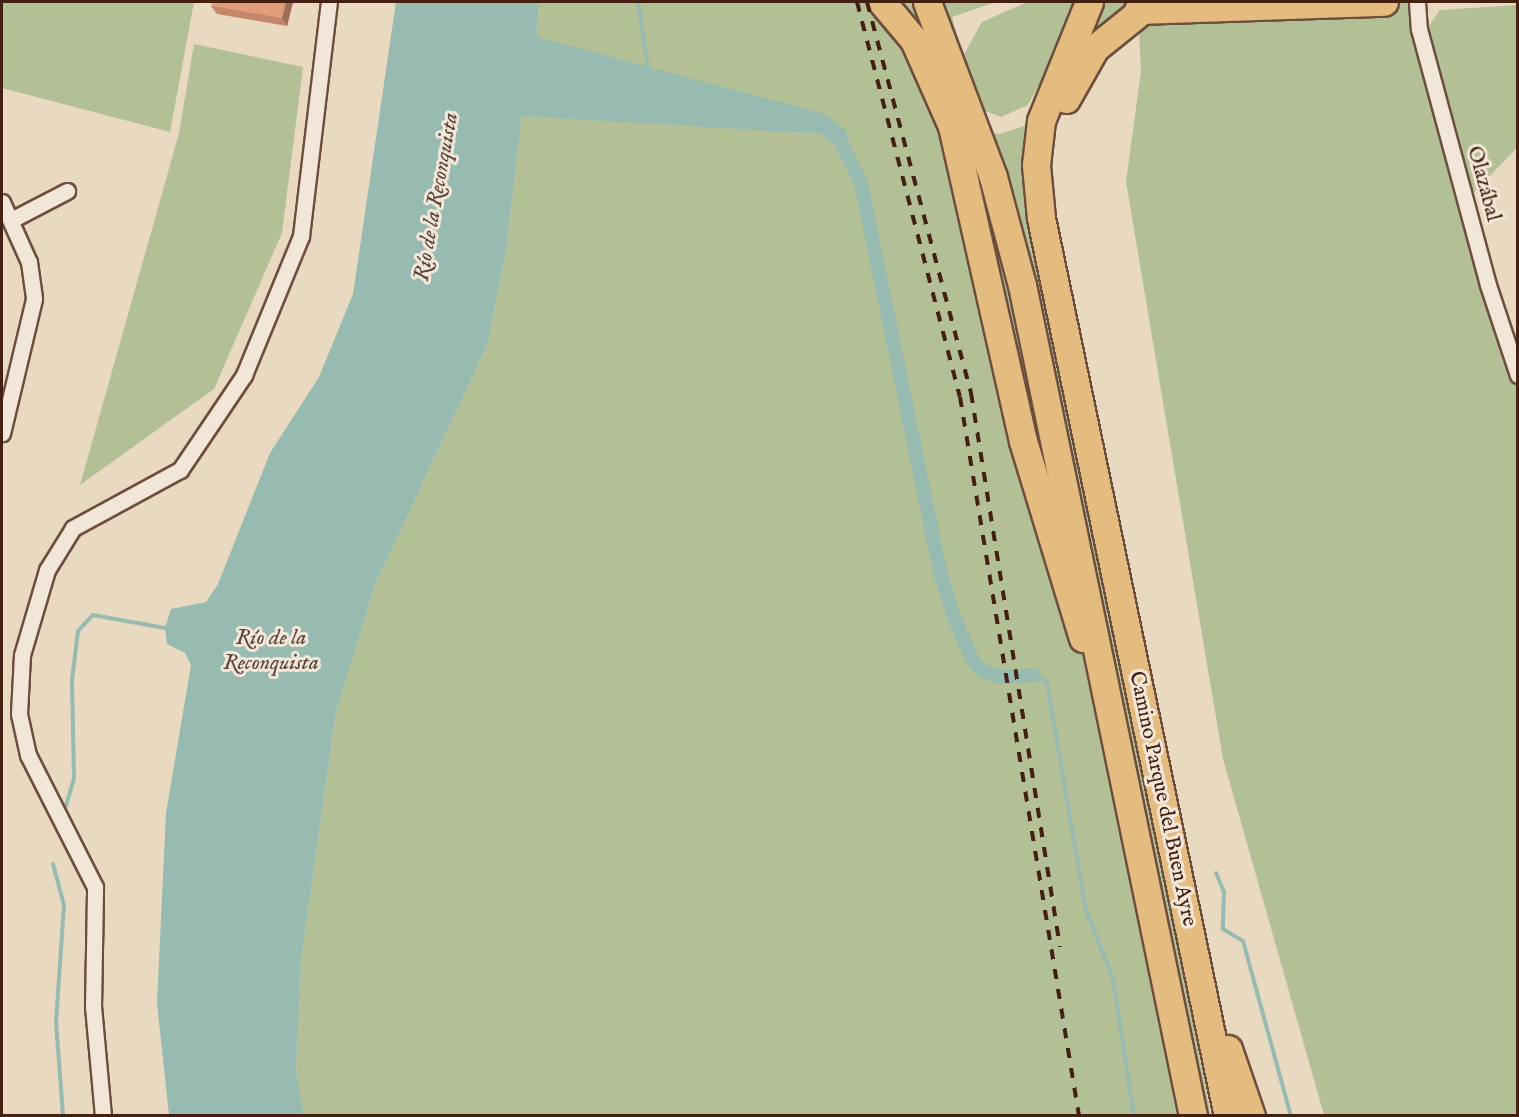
<!DOCTYPE html>
<html>
<head>
<meta charset="utf-8">
<style>
  body { margin:0 }
  #map { position:relative; width:1519px; height:1117px; overflow:hidden; background:#e9d9c1; font-family:"IM FELL English",serif }
  div>[style] { position:absolute }
  [style*='--x'] { left:calc(var(--x)*1px); top:calc(var(--y)*1px); width:calc(var(--w)*1px); rotate:calc(var(--a)*1deg) }
  .green>* { inset:0; background:#b3c095 }
  .water>* { inset:0; background:#97bab1 }
  .stream>* { height:4px; margin:-2px; padding:0 2px; transform-origin:2px; border-radius:2px; background:#97bab1 }
  .canal>* { height:14px; margin:-7px; padding:0 7px; transform-origin:7px; border-radius:7px; background:#97bab1 }
  .roads { filter:drop-shadow(2px 0 #6c4e3e) drop-shadow(-2px 0 #6c4e3e) drop-shadow(0 2px #6c4e3e) drop-shadow(0 -2px #6c4e3e) }
  .street>* { height:15px; margin:-7.5px; padding:0 7.5px; transform-origin:7.5px; border-radius:7.5px; background:#f1e6d7 }
  .highway>* { height:27px; margin:-13.5px; padding:0 13.5px; transform-origin:13.5px; border-radius:13.5px; background:#e4bc80 }
  .rail>* { height:4px; margin-top:-2px; transform-origin:0; background:repeating-linear-gradient(90deg,#432012 0 10px,transparent 0 20px) }
  .wall>* { inset:0; background:#c28769 }
  .shaded-wall>* { inset:0; background:#9e6e55 }
  .building>* { inset:0; background:#e19d7a }
  span { translate:-50% -50%; white-space:nowrap; text-align:center; line-height:1.15; -webkit-text-stroke:6px #f1e6d7; paint-order:stroke }
  .street-label { font-size:21px; color:#432012 }
  .water-label { font-size:22px; color:#58463a; font-style:italic }
  .frame { position:absolute; inset:0; border:3px solid #432012; pointer-events:none }
</style>
</head>
<body>
<div id="map">
  <div class="green">
    <div style="clip-path:polygon(2px 2px,194px 2px,170px 132px,2px 88px)"></div>
    <div style="clip-path:polygon(539px 2px,927px 2px,993px 177px,1193px 1115px,304px 1116px,296px 1070px,302px 953px,336px 713px,375px 585px,488px 343px,506px 250px,522px 115px,822px 134px,851px 157px,847px 131px,537px 37px)"></div>
    <div style="clip-path:polygon(937px 2px,996px 2px,952px 17px,963px 56px,982px 22px,1027px 2px,1083px 2px,1028px 105px,1001px 117px,977px 108px,985px 132px,1000px 134px,1033px 123px,1124px 674px,1211px 1115px,1204px 1115px,1033px 279px)"></div>
    <div style="clip-path:polygon(1097px 2px,1139px 2px,1058px 103px,1043px 169px,1061px 89px)"></div>
    <div style="clip-path:polygon(1417px 2px,1517px 375px,1517px 1115px,1324px 1115px,1223px 759px,1126px 182px,1141px 71px,1138px 10px)"></div>
    <div style="clip-path:polygon(1517px 5px,1517px 148px,1471px 195px,1426px 30px,1440px 10px)"></div>
    <div style="clip-path:polygon(194px 44px,303px 67px,282px 233px,214px 389px,80px 485px,179px 133px)"></div>
  </div>
  <div class="water">
    <div style="clip-path:polygon(396px 2px,539px 2px,537px 37px,824px 114px,847px 131px,852px 158px,821px 134px,522px 116px,506px 250px,488px 343px,375px 585px,336px 713px,302px 953px,296px 1070px,304px 1115px,169px 1115px,157px 1003px,166px 813px,191px 665px,185px 653px,167px 644px,165px 628px,171px 609px,206px 602px,218px 584px,270px 453px,319px 377px,353px 294px)"></div>
  </div>
  <div class="stream">
    <div style="--x:638;--y:2;--w:74;--a:81.4"></div>
    <div style="--x:1034;--y:675;--w:15;--a:32"></div>
    <div style="--x:1047;--y:683;--w:230;--a:80.3"></div>
    <div style="--x:1086;--y:910;--w:74;--a:68.6"></div>
    <div style="--x:1113;--y:979;--w:139;--a:81.3"></div>
    <div style="--x:66;--y:806;--w:29;--a:-74"></div>
    <div style="--x:74;--y:778;--w:98;--a:-91.2"></div>
    <div style="--x:72;--y:680;--w:49;--a:-83"></div>
    <div style="--x:78;--y:631;--w:22;--a:-47"></div>
    <div style="--x:93;--y:615;--w:73;--a:10.2"></div>
    <div style="--x:53;--y:864;--w:42;--a:75"></div>
    <div style="--x:64;--y:905;--w:117;--a:93.9"></div>
    <div style="--x:56;--y:1022;--w:94;--a:85.7"></div>
    <div style="--x:1216;--y:873;--w:21;--a:67"></div>
    <div style="--x:1224;--y:892;--w:37;--a:92"></div>
    <div style="--x:1223;--y:929;--w:23;--a:31"></div>
    <div style="--x:1243;--y:941;--w:181;--a:74.7"></div>
  </div>
  <div class="canal">
    <div style="--x:842;--y:145;--w:42;--a:63.4"></div>
    <div style="--x:861;--y:183;--w:397;--a:78.5"></div>
    <div style="--x:940;--y:572;--w:47;--a:72.7"></div>
    <div style="--x:954;--y:617;--w:48;--a:66.6"></div>
    <div style="--x:973;--y:661;--w:14;--a:45"></div>
    <div style="--x:983;--y:671;--w:19;--a:18"></div>
    <div style="--x:1001;--y:677;--w:33;--a:-3"></div>
  </div>
  <div class="roads">
    <div class="street">
      <div style="--x:1417;--y:2;--w:27;--a:86"></div>
      <div style="--x:1419;--y:29;--w:265;--a:74.9"></div>
      <div style="--x:1488;--y:285;--w:95;--a:71.6"></div>
      <div style="--x:2;--y:202;--w:66;--a:65.8"></div>
      <div style="--x:29;--y:262;--w:37;--a:82"></div>
      <div style="--x:34;--y:299;--w:138;--a:103.4"></div>
      <div style="--x:13;--y:219;--w:61;--a:-27.4"></div>
      <div style="--x:103;--y:1116;--w:109;--a:-95.2"></div>
      <div style="--x:93;--y:1007;--w:120;--a:-89"></div>
      <div style="--x:95;--y:887;--w:148;--a:-116.9"></div>
      <div style="--x:28;--y:755;--w:42;--a:-102.4"></div>
      <div style="--x:19;--y:714;--w:59;--a:-87.1"></div>
      <div style="--x:22;--y:655;--w:89;--a:-73.6"></div>
      <div style="--x:47;--y:570;--w:49;--a:-58.2"></div>
      <div style="--x:73;--y:528;--w:122;--a:-28.5"></div>
      <div style="--x:180;--y:470;--w:115;--a:-56"></div>
      <div style="--x:244;--y:375;--w:150;--a:-67.7"></div>
      <div style="--x:301;--y:236;--w:236;--a:-83.2"></div>
    </div>
    <div class="highway">
      <div style="--x:882;--y:2;--w:50;--a:49.9"></div>
      <div style="--x:914;--y:40;--w:94;--a:66.2"></div>
      <div style="--x:952;--y:126;--w:323;--a:77.3"></div>
      <div style="--x:1023;--y:441;--w:206;--a:73.1"></div>
      <div style="--x:927;--y:2;--w:187;--a:69.3"></div>
      <div style="--x:993;--y:177;--w:112;--a:75"></div>
      <div style="--x:1022;--y:285;--w:848;--a:78.37"></div>
      <div style="--x:1089;--y:2;--w:128;--a:112"></div>
      <div style="--x:1041;--y:121;--w:44;--a:96.5"></div>
      <div style="--x:1036;--y:165;--w:53;--a:84.6"></div>
      <div style="--x:1041;--y:218;--w:917;--a:78.24"></div>
      <div style="--x:1138;--y:10;--w:246;--a:-1.9"></div>
      <div style="--x:1066;--y:99;--w:59;--a:-60.4"></div>
      <div style="--x:1095;--y:48;--w:73;--a:-38.9"></div>
      <div style="--x:1228;--y:1049;--w:71;--a:71.1"></div>
    </div>
  </div>
  <div class="rail">
    <div style="--x:857;--y:2;--w:408;--a:75.4"></div>
    <div style="--x:960;--y:397;--w:729;--a:80.6"></div>
    <div style="--x:867;--y:2;--w:405;--a:75.1"></div>
    <div style="--x:971;--y:393;--w:561;--a:80.87"></div>
  </div>
  <div class="wall">
    <div style="clip-path:polygon(293px 2px,287px 26px,217px 14px,211px 6px)"></div>
  </div>
  <div class="shaded-wall">
    <div style="clip-path:polygon(286px 2px,293px 2px,287px 26px,282px 18px)"></div>
  </div>
  <div class="building">
    <div style="clip-path:polygon(212px 2px,286px 2px,282px 18px,211px 6px)"></div>
  </div>
  <div class="street-label">
    <span style="left:1483px;top:184px;rotate:75deg">Olazábal</span>
    <span style="left:1162px;top:799px;rotate:78deg">Camino Parque del Buen Ayre</span>
  </div>
  <div class="water-label">
    <span style="left:437px;top:197px;rotate:-80deg">Río de la Reconquista</span>
    <span style="left:271px;top:651px">Río de la<br>Reconquista</span>
  </div>
  <div class="frame"></div>
</div>
</body>
</html>
